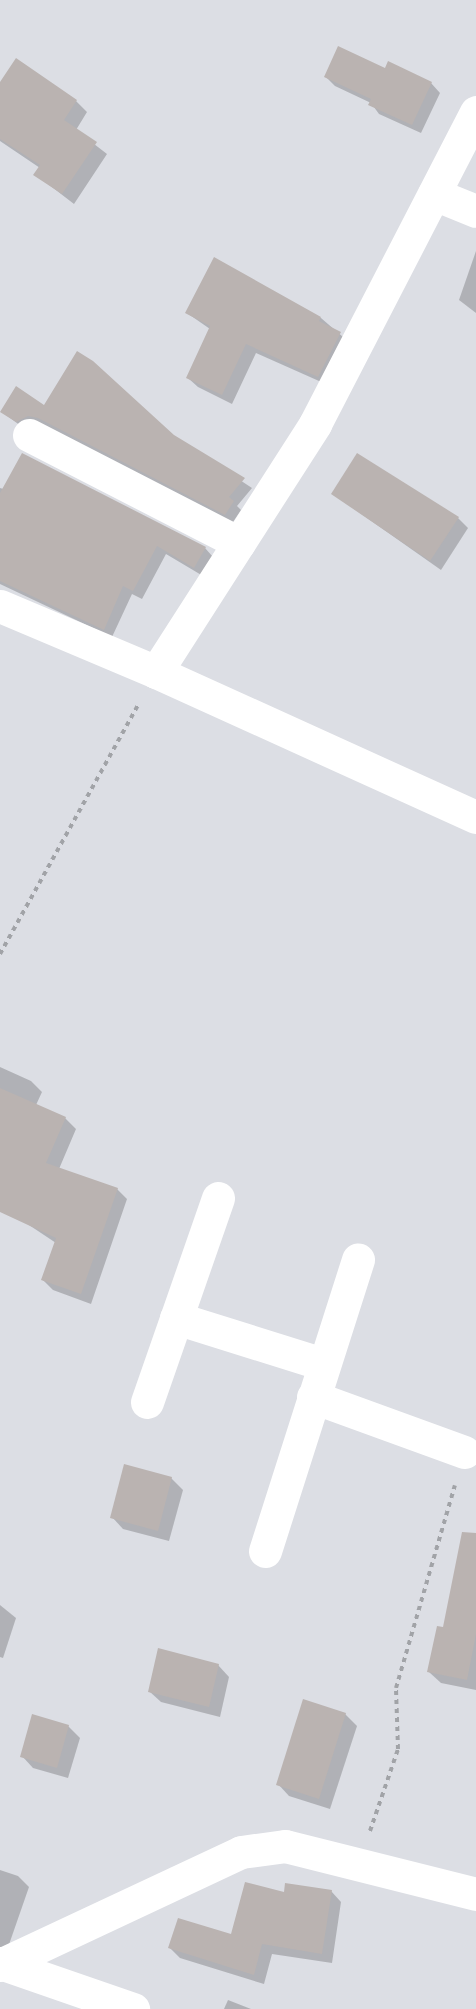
<!DOCTYPE html>
<style>
body{margin:0}
#map{position:relative;width:476px;height:2009px;overflow:hidden;background:#dcdee4;font-family:Mulish,sans-serif}
div>[style]{position:absolute}
.shadow>*{inset:0;background:#0003}
.building>*{inset:0;background:#bab3b1}
.path>*{height:4px;margin-top:-2px;transform-origin:0;background:repeating-linear-gradient(90deg,#a1a3a7 0 4.5px,transparent 0 9px)}
.minor>*{height:33px;margin:-16.5px;padding:0 16.5px;transform-origin:16.5px;border-radius:16.5px;background:#fff}
span{translate:-50% -50%;white-space:nowrap;text-align:center;line-height:1.15;-webkit-text-stroke:6px #eaebf1;paint-order:stroke}
</style>
<div id="map">
<div class="shadow">
<i style="clip-path:polygon(386px 70px,431px 83px,440px 93px,421px 133px,379px 114px,371px 103px,335px 86px,326px 77px)"></i>
<i style="clip-path:polygon(0 89px,76px 101px,87px 112px,76px 130px,107px 154px,74px 204px,35px 174px,40px 168px,0 141px)"></i>
<i style="clip-path:polygon(476px 251px,476px 313px,459px 300px)"></i>
<i style="clip-path:polygon(187px 313px,321px 318px,350px 343px,328px 385px,256px 353px,232px 404px,198px 387px,188px 378px,210px 329px)"></i>
<i style="clip-path:polygon(45px 407px,173px 436px,252px 488px,237px 506px,241px 510px,233px 522px,25px 429px,2px 412px)"></i>
<i style="clip-path:polygon(0 488px,205px 548px,213px 557px,203px 576px,166px 554px,142px 599px,132px 594px,112px 637px,0 584px)"></i>
<i style="clip-path:polygon(333px 494px,458px 518px,468px 528px,441px 570px)"></i>
<i style="clip-path:polygon(0 1067px,31px 1081px,42px 1092px,36px 1105px,65px 1118px,76px 1129px,59px 1169px,117px 1189px,127px 1199px,91px 1304px,53px 1290px,43px 1280px,56px 1243px,26px 1223px,0 1164px)"></i>
<i style="clip-path:polygon(171px 1478px,183px 1490px,169px 1541px,123px 1529px,112px 1517px)"></i>
<i style="clip-path:polygon(476px 1542px,476px 1690px,441px 1683px,429px 1672px)"></i>
<i style="clip-path:polygon(0 1605px,16px 1618px,3px 1658px,0 1657px)"></i>
<i style="clip-path:polygon(218px 1665px,229px 1677px,220px 1717px,161px 1702px,149px 1691px)"></i>
<i style="clip-path:polygon(345px 1714px,357px 1726px,330px 1809px,289px 1796px,278px 1784px)"></i>
<i style="clip-path:polygon(68px 1726px,80px 1738px,68px 1778px,33px 1768px,22px 1756px)"></i>
<i style="clip-path:polygon(0 1870px,18px 1876px,29px 1887px,5px 1956px,0 1955px)"></i>
<i style="clip-path:polygon(331px 1891px,341px 1902px,332px 1963px,272px 1954px,264px 1984px,180px 1958px,170px 1948px,232px 1936px,285px 1894px)"></i>
<i style="clip-path:polygon(228px 2000px,251px 2009px,224px 2009px)"></i>
</div>
<div class="building">
<i style="clip-path:polygon(338px 46px,385px 68px,388px 61px,432px 82px,412px 125px,368px 105px,371px 99px,324px 77px)"></i>
<i style="clip-path:polygon(16px 58px,77px 100px,64px 120px,97px 142px,62px 194px,33px 175px,40px 165px,0 139px,0 82px)"></i>
<i style="clip-path:polygon(214px 257px,321px 317px,319px 321px,341px 332px,318px 377px,246px 344px,222px 395px,186px 378px,210px 326px,185px 313px)"></i>
<i style="clip-path:polygon(77px 351px,93px 361px,174px 435px,245px 478px,229px 497px,234px 501px,225px 515px,38px 418px,28px 416px,16px 422px,0 412px,16px 386px,44px 405px)"></i>
<i style="clip-path:polygon(22px 453px,206px 547px,194px 568px,157px 546px,133px 591px,123px 586px,104px 630px,0 581px,0 493px)"></i>
<i style="clip-path:polygon(357px 453px,459px 517px,430px 561px,331px 494px)"></i>
<i style="clip-path:polygon(0 1088px,66px 1117px,46px 1163px,118px 1188px,81px 1294px,41px 1280px,56px 1238px,0 1212px)"></i>
<i style="clip-path:polygon(124px 1464px,172px 1477px,158px 1531px,110px 1518px)"></i>
<i style="clip-path:polygon(462px 1532px,476px 1533px,476px 1634px,467px 1680px,427px 1672px,437px 1626px,443px 1627px)"></i>
<i style="clip-path:polygon(158px 1648px,219px 1664px,209px 1707px,148px 1692px)"></i>
<i style="clip-path:polygon(303px 1699px,346px 1713px,319px 1799px,276px 1785px)"></i>
<i style="clip-path:polygon(32px 1714px,69px 1725px,57px 1768px,20px 1757px)"></i>
<i style="clip-path:polygon(245px 1882px,284px 1892px,285px 1883px,332px 1890px,322px 1954px,262px 1944px,254px 1975px,168px 1948px,178px 1918px,231px 1934px)"></i>
</div>
<div class="path">
<i style="left:0;top:954px;width:287px;rotate:-61deg"></i>
<i style="left:370px;top:1831px;width:87px;rotate:-71.1deg"></i>
<i style="left:398px;top:1749px;width:61px;rotate:-91.9deg"></i>
<i style="left:396px;top:1688px;width:211px;rotate:-73.8deg"></i>
</div>
<div class="minor">
<i style="left:434px;top:194px;width:45px;rotate:22deg"></i>
<i style="left:29px;top:435px;width:236px;rotate:27.2deg"></i>
<i style="left:0;top:606px;width:169px;rotate:22.9deg"></i>
<i style="left:156px;top:672px;width:351px;rotate:24.4deg"></i>
<i style="left:156px;top:672px;width:295px;rotate:-57.3deg"></i>
<i style="left:315px;top:424px;width:351px;rotate:-62.7deg"></i>
<i style="left:176px;top:1318px;width:154px;rotate:17.4deg"></i>
<i style="left:313px;top:1397px;width:161px;rotate:20deg"></i>
<i style="left:147px;top:1402px;width:216px;rotate:-70.8deg"></i>
<i style="left:265px;top:1551px;width:306px;rotate:-72.3deg"></i>
<i style="left:0;top:1963px;width:141px;rotate:19.1deg"></i>
<i style="left:0;top:1965px;width:266px;rotate:-25.1deg"></i>
<i style="left:241px;top:1852px;width:44px;rotate:-7.8deg"></i>
<i style="left:285px;top:1846px;width:197px;rotate:14.1deg"></i>
</div>
</div>
